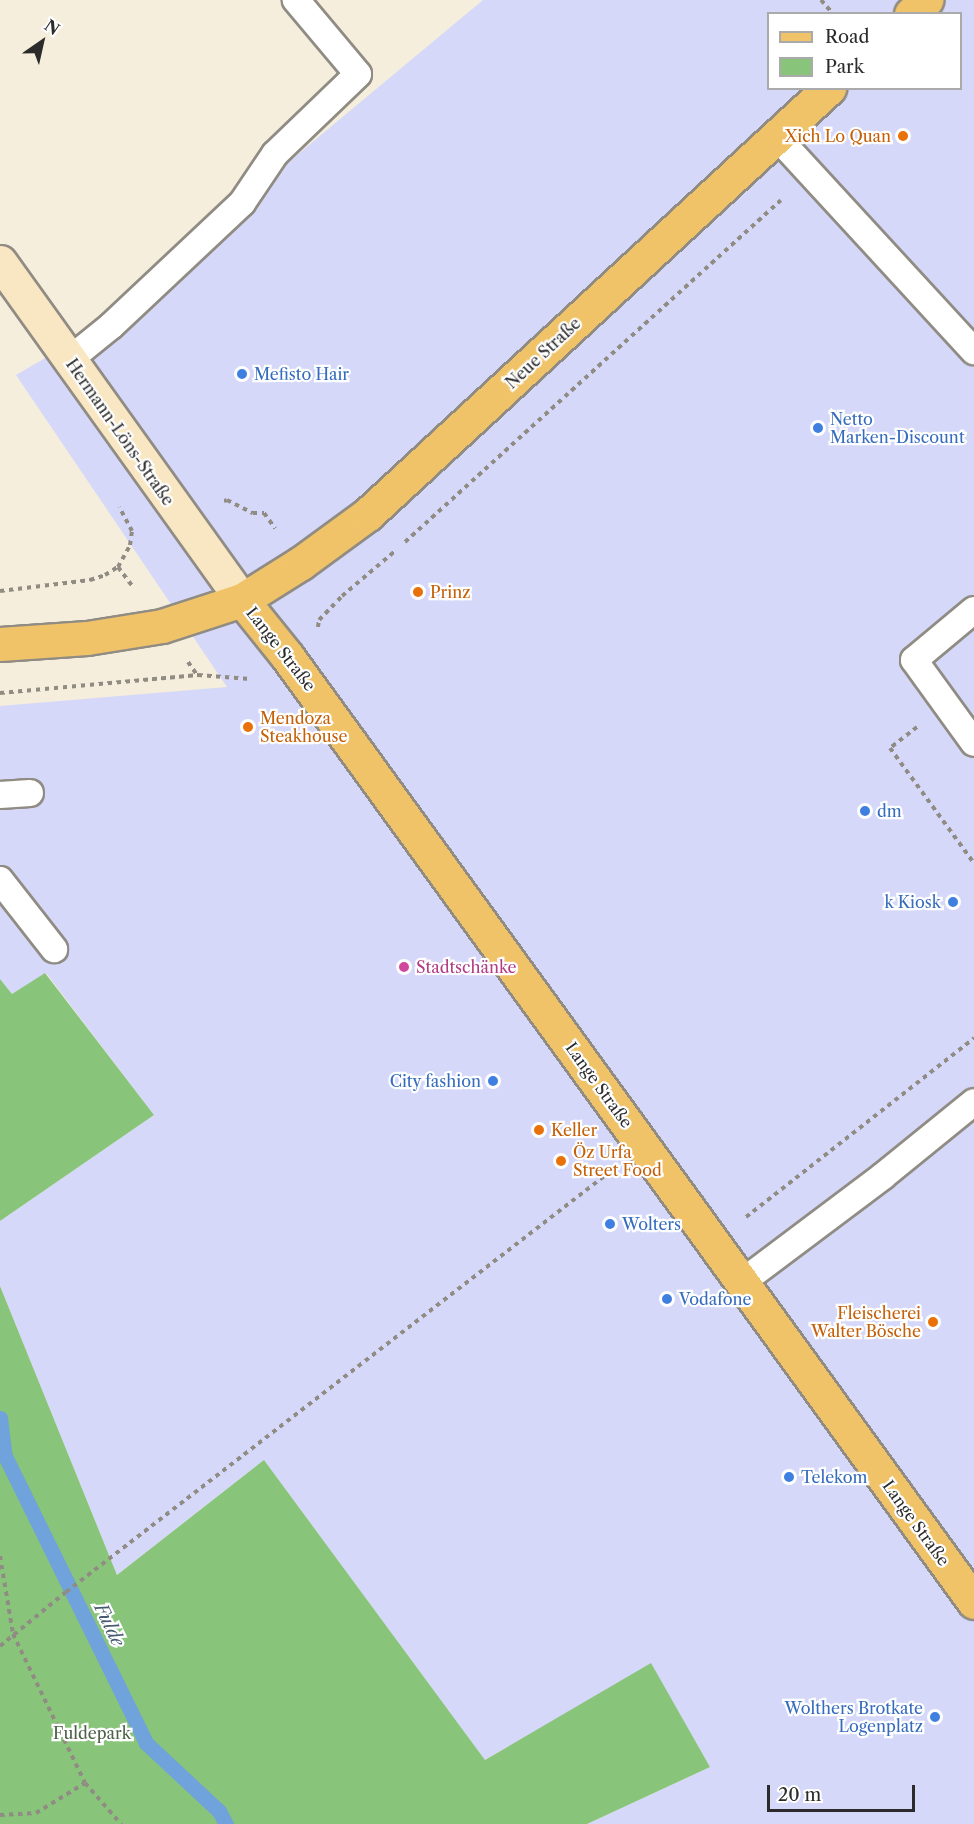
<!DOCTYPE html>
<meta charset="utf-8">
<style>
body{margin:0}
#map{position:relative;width:974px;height:1824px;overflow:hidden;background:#f5eedc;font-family:"Libre Caslon Text",serif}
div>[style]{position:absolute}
.built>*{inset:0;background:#d5d8f9}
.green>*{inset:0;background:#88c47a}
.stream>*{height:15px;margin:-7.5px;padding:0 7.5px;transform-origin:7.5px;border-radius:7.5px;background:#70a2db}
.path>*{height:4px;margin-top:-2px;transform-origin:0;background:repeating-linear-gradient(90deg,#908c84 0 4.5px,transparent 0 9px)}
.roads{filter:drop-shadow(2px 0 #908c84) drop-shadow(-2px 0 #908c84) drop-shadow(0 2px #908c84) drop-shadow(0 -2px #908c84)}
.lane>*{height:26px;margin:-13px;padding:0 13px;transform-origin:13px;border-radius:13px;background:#fff}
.secondary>*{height:33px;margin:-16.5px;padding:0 16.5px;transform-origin:16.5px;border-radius:16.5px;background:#f9e7c3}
.primary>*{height:33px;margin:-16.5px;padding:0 16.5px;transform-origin:16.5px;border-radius:16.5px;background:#f1c369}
.dots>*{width:16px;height:16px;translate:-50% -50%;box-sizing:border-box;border:3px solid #fff;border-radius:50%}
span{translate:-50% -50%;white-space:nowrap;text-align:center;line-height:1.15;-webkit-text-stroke:4.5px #fff;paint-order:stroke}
.food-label{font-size:16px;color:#c56008}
.right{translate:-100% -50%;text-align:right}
.left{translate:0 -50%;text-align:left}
.street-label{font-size:16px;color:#2b2b2b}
.shop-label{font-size:16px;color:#366cbe}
.hotel-label{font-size:16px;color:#b23c85}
.park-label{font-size:16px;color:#4c6147}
.water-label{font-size:18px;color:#475b71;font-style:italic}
.legend{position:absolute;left:767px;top:12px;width:195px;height:78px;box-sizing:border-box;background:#fff;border:2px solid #aaa;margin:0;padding:8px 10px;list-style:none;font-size:18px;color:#2b2b2b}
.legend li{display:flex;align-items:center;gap:12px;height:30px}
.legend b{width:30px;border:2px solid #aaa}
.north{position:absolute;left:12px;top:12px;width:60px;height:60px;-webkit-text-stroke:4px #fff;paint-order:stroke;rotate:34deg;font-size:16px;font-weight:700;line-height:24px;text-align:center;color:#2b2b2b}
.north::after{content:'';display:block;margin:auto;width:21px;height:27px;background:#2b2b2b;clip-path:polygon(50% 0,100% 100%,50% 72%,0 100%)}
.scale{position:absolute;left:767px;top:1785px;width:148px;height:27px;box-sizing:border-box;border:3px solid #2b2b2b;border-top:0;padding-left:8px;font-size:18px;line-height:21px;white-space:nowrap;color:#2b2b2b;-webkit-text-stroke:4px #fff;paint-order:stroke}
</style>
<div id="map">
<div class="built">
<i style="clip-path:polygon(evenodd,483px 0,974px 0,974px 1824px,587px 1824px,710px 1767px,651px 1664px,485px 1760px,264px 1460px,117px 1575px,0 1286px,0 1221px,154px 1115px,46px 973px,12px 994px,0 979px,0 706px,227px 687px,16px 375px,47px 357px,105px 315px,483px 0,768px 14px,960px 14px,960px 88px,768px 88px,768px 14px)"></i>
</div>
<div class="green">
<i style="clip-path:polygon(45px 973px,154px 1115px,0 1221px,0 979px,12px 994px)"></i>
<i style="clip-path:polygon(0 1286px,117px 1575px,264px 1460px,485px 1760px,651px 1663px,710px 1767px,587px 1824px,0 1824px)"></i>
</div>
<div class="stream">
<i style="left:0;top:1418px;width:38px;rotate:83deg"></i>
<i style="left:5px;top:1456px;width:320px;rotate:63.8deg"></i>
<i style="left:146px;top:1743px;width:100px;rotate:43deg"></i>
<i style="left:219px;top:1811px;width:15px;rotate:62deg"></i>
</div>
<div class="path">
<i style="left:821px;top:0;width:18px;rotate:49deg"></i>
<i style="left:224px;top:501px;width:3px;rotate:-18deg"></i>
<i style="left:227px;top:500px;width:29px;rotate:27deg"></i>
<i style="left:253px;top:513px;width:11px"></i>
<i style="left:264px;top:513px;width:19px;rotate:54deg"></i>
<i style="left:405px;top:542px;width:508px;rotate:-42.29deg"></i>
<i style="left:118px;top:567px;width:26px;rotate:53deg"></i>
<i style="left:0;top:591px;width:91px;rotate:-7deg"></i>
<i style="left:90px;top:580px;width:16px;rotate:-18deg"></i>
<i style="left:105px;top:575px;width:15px;rotate:-32deg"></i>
<i style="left:118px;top:567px;width:25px;rotate:-61deg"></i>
<i style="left:130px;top:545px;width:14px;rotate:-82deg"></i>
<i style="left:132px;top:531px;width:27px;rotate:-118deg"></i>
<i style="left:318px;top:627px;width:7px;rotate:-82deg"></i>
<i style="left:319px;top:620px;width:33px;rotate:-46deg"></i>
<i style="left:342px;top:596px;width:70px;rotate:-40.3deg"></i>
<i style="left:188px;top:662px;width:16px;rotate:55deg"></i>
<i style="left:0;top:693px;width:199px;rotate:-5.2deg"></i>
<i style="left:198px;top:675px;width:52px;rotate:4.4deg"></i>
<i style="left:917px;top:727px;width:34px;rotate:142deg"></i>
<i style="left:890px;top:748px;width:142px;rotate:53.9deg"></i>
<i style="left:746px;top:1217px;width:290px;rotate:-38.1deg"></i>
<i style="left:0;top:1556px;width:79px;rotate:80.5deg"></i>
<i style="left:13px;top:1634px;width:165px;rotate:64.2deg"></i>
<i style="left:85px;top:1783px;width:55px;rotate:48.7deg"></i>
<i style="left:0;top:1646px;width:85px;rotate:-39.3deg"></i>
<i style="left:66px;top:1592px;width:689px;rotate:-37.69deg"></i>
<i style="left:0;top:1815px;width:36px;rotate:-3deg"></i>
<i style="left:36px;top:1813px;width:57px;rotate:-31.5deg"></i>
</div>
<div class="roads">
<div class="lane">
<i style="left:777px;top:137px;width:291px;rotate:47.4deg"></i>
<i style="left:69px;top:360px;width:54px;rotate:-39deg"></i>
<i style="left:111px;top:326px;width:180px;rotate:-43.2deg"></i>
<i style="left:242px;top:203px;width:59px;rotate:-56deg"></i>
<i style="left:275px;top:154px;width:115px;rotate:-43.9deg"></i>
<i style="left:358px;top:74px;width:97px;rotate:-130deg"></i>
<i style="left:974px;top:610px;width:78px;rotate:140.2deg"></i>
<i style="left:914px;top:660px;width:102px;rotate:54.1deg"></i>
<i style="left:0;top:795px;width:30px;rotate:-4deg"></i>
<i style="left:0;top:880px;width:88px;rotate:52deg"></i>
<i style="left:742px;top:1282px;width:176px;rotate:-36.9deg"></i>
<i style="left:883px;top:1176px;width:117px;rotate:-39.1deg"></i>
</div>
<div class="secondary">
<i style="left:0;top:262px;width:416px;rotate:54.4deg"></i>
</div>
<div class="primary">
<i style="left:911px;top:14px;width:21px;rotate:-43deg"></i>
<i style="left:242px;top:600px;width:72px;rotate:51.2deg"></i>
<i style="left:287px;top:656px;width:1169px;rotate:54.01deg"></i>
<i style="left:0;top:644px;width:87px;rotate:-3.9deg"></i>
<i style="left:87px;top:638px;width:76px;rotate:-9.1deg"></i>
<i style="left:162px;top:626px;width:84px;rotate:-18deg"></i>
<i style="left:242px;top:600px;width:70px;rotate:-32.1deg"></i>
<i style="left:301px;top:563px;width:83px;rotate:-36.2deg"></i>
<i style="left:368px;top:514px;width:628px;rotate:-42.74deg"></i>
</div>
</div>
<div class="dots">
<i style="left:903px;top:136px;background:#e8710a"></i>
<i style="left:242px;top:374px;background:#3f7fe0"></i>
<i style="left:818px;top:428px;background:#3f7fe0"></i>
<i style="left:418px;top:592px;background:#e8710a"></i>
<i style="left:248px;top:727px;background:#e8710a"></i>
<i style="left:865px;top:811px;background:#3f7fe0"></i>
<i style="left:953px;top:902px;background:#3f7fe0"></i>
<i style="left:404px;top:967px;background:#d1479c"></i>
<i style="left:493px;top:1081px;background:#3f7fe0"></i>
<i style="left:539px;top:1130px;background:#e8710a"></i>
<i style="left:561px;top:1161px;background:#e8710a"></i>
<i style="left:610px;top:1224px;background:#3f7fe0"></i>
<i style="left:667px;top:1299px;background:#3f7fe0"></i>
<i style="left:933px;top:1322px;background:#e8710a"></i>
<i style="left:789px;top:1477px;background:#3f7fe0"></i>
<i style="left:935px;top:1717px;background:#3f7fe0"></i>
</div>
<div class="food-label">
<span class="right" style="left:891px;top:136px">Xich Lo Quan</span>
<span class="left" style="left:430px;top:592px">Prinz</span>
<span class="left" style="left:260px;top:727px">Mendoza<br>Steakhouse</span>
<span class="left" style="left:551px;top:1130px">Keller</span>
<span class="left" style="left:573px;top:1161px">Öz Urfa<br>Street Food</span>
<span class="right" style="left:921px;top:1322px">Fleischerei<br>Walter Bösche</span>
</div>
<div class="street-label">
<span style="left:543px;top:353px;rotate:-43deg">Neue Straße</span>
<span style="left:120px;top:432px;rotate:55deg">Hermann-Löns-Straße</span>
<span style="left:281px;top:649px;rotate:52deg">Lange Straße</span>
<span style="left:599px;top:1085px;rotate:54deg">Lange Straße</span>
<span style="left:916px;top:1523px;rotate:54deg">Lange Straße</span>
</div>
<div class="shop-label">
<span class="left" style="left:254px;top:374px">Mefisto Hair</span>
<span class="left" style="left:830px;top:428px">Netto<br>Marken-Discount</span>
<span class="left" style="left:877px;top:811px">dm</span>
<span class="right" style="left:941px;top:902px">k Kiosk</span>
<span class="right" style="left:481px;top:1081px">City fashion</span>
<span class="left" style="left:622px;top:1224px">Wolters</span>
<span class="left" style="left:679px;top:1299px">Vodafone</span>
<span class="left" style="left:801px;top:1477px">Telekom</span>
<span class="right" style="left:923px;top:1717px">Wolthers Brotkate<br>Logenplatz</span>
</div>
<div class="hotel-label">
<span class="left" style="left:416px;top:967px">Stadtschänke</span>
</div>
<div class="park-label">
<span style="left:92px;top:1733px">Fuldepark</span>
</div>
<div class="water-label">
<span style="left:109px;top:1625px;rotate:64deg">Fulde</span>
</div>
<ul class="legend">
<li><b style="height:8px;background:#f1c369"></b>Road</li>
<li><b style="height:16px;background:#88c47a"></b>Park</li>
</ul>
<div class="north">N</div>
<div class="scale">20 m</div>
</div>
